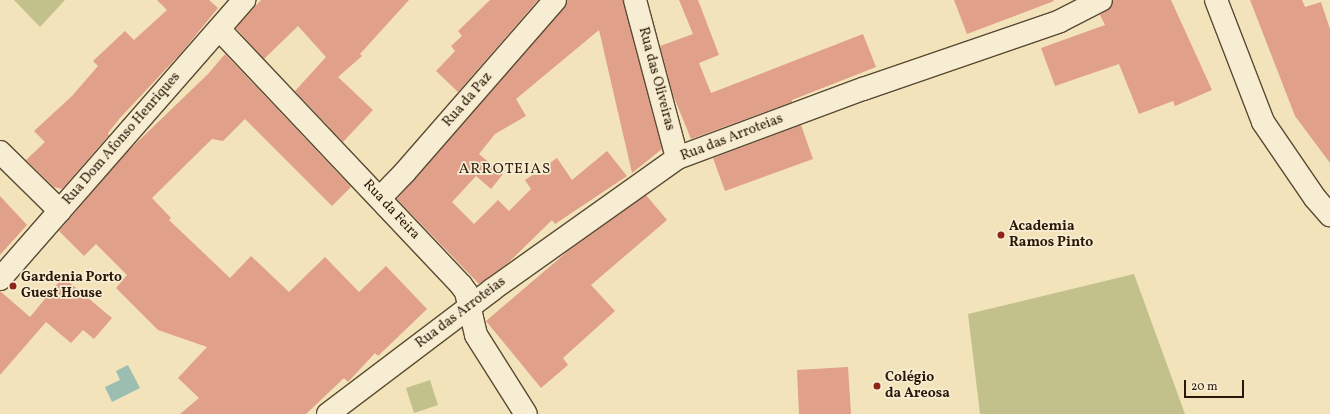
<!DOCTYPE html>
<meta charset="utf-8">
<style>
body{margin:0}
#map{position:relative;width:1330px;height:414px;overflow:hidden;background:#f2e3ba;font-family:Vollkorn,serif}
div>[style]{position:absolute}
.green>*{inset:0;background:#c2c18b}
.water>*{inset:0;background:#9bbeb0}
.building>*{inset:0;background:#e1a089}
.roads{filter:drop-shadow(1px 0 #5b4a34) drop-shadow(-1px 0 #5b4a34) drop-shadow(0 1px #5b4a34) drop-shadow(0 -1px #5b4a34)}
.minor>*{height:22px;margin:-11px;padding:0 11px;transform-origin:11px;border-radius:11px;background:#f7edd2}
.tertiary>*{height:22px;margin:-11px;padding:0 11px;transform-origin:11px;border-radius:11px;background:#f7edd2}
.secondary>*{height:22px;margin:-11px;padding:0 11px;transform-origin:11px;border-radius:11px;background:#f7edd2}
.dots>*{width:11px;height:11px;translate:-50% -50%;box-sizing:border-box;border:2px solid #f7edd2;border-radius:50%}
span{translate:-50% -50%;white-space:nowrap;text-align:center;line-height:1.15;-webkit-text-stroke:3.5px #f7edd2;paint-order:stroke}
.street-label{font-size:14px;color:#291707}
.poi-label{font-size:14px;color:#291707;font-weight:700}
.left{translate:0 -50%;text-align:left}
.neighbourhood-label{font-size:15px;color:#291707;letter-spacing:1px}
.scale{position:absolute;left:1184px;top:380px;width:60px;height:18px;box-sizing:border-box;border:2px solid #291707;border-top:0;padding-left:5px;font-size:12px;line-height:14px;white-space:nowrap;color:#291707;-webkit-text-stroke:3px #f7edd2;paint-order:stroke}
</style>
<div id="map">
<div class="green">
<i style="clip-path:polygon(14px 0,65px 0,40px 27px)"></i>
<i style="clip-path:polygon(1134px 274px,1185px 414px,980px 414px,968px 314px)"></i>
<i style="clip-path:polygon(430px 380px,438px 405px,414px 413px,406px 388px)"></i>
</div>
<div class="water">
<i style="clip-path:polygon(128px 365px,140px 388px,112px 402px,105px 387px,120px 380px,116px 371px)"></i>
</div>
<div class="building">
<i style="clip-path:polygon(157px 0,209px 0,218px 8px,181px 53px,120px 118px,108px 133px,109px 135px,62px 189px,54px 187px,26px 160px,45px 142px,34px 131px,72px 96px,98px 66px,93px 61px,125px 31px,134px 40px,167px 10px)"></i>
<i style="clip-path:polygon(261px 0,409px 0,360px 54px,362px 56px,338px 77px,373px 110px,343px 142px,295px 91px,326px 57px,298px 26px,264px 59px,236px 28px)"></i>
<i style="clip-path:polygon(490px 0,538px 0,458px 92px,436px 71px,455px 51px,451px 46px,462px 36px,458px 31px)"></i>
<i style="clip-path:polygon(567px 0,623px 0,662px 149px,632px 173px,599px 30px,516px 99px,526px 116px,495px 134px,479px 154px,503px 174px,491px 189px,476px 176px,452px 202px,474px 224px,498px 200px,509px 211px,531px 189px,525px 180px,557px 158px,572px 180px,607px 151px,627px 176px,555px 224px,552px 220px,508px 263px,479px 284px,397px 199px,564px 8px)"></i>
<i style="clip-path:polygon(679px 0,698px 0,719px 55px,699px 63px,711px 93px,863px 34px,876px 67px,792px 100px,792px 102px,691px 139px,673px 95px,660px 46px,693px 34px)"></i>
<i style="clip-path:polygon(954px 0,1053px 0,1054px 1px,967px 34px)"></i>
<i style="clip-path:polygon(1113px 0,1171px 0,1212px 90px,1175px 106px,1173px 101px,1139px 114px,1119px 64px,1055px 86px,1041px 48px,1105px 25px,1100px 15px,1111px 7px)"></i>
<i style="clip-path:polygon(1250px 0,1302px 0,1305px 7px,1321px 2px,1330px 29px,1330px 163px,1295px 116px)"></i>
<i style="clip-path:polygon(225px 54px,351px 187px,332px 206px,245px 119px,223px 141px,212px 139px,152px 198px,171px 218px,169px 220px,230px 278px,251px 256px,289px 292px,325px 257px,359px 292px,386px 266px,427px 309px,378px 356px,375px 353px,348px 382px,344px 378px,306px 414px,180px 414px,199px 398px,178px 378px,207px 347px,158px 330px,116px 288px,127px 275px,96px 244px,84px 256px,59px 231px,126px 153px,208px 74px)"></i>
<i style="clip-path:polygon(801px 125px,813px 159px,725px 191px,713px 158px)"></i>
<i style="clip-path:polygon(646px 195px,667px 220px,591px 285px,615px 311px,563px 358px,568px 365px,541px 388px,486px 321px,568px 251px)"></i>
<i style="clip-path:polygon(0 196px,27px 225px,0 255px)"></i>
<i style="clip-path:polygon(63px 277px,112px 318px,94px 339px,83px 330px,71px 343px,46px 322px,0 375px,0 291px,30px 317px)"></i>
<i style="clip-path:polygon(848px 367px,851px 414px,799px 414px,797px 370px)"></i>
</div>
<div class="roads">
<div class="minor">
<i style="left:635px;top:0;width:163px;rotate:75.1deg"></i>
<i style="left:219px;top:29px;width:352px;rotate:46.6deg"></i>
<i style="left:461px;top:285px;width:9px;rotate:54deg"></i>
<i style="left:466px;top:292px;width:44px;rotate:76.9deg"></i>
<i style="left:476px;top:335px;width:93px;rotate:57.7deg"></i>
<i style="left:0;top:152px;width:84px;rotate:44.5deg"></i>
<i style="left:380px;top:198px;width:36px;rotate:-46deg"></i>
<i style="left:405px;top:172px;width:228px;rotate:-48.9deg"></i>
<i style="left:328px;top:414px;width:207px;rotate:-37.1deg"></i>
<i style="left:493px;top:289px;width:226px;rotate:-35.4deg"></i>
<i style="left:677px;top:158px;width:198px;rotate:-20.4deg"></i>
<i style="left:863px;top:89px;width:208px;rotate:-19deg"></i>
<i style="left:1060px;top:21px;width:46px;rotate:-27.1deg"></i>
</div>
<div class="tertiary">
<i style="left:1216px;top:0;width:131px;rotate:68.9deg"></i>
<i style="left:1263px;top:122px;width:92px;rotate:55.6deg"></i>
<i style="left:1315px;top:198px;width:23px;rotate:49deg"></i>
</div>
<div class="secondary">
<i style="left:0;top:279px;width:371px;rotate:-48.8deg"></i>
</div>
</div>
<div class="dots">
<i style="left:1001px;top:235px;background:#8f2418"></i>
<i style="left:13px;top:286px;background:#8f2418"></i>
<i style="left:877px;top:386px;background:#8f2418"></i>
</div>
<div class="street-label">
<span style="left:656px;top:79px;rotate:75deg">Rua das Oliveiras</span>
<span style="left:468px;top:100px;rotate:-49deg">Rua da Paz</span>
<span style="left:732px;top:138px;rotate:-21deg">Rua das Arroteias</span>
<span style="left:122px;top:139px;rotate:-49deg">Rua Dom Afonso Henriques</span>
<span style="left:391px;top:210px;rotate:47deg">Rua da Feira</span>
<span style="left:461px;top:313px;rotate:-37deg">Rua das Arroteias</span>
</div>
<div class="poi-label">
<span class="left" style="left:1009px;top:235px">Academia<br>Ramos Pinto</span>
<span class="left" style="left:21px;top:286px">Gardenia Porto<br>Guest House</span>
<span class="left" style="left:885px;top:386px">Colégio<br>da Areosa</span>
</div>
<div class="neighbourhood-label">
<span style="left:505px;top:170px">ARROTEIAS</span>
</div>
<div class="scale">20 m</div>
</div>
